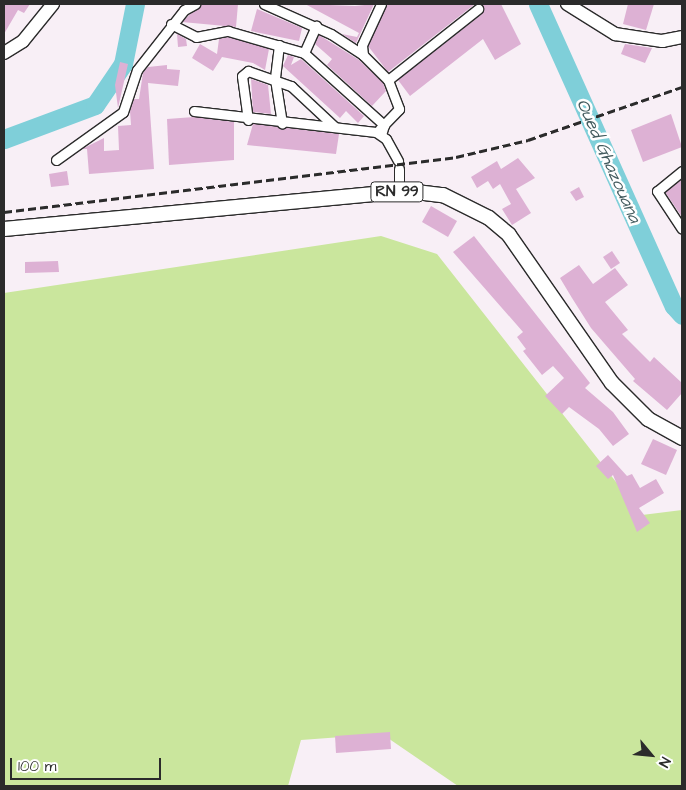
<!DOCTYPE html>
<style>
body{margin:0}
#map{position:relative;width:686px;height:790px;overflow:hidden;background:#f8eff6;font-family:"Architects Daughter",sans-serif}
div>[style]{position:absolute}
.green>*{inset:0;background:#cae69d}
.river>*{height:19px;margin:-9.5px;padding:0 9.5px;transform-origin:9.5px;border-radius:9.5px;background:#7fcfd9}
.building>*{inset:0;background:#ddb1d4}
.roads{filter:drop-shadow(1px 0 #2b2b2b) drop-shadow(-1px 0 #2b2b2b) drop-shadow(0 1px #2b2b2b) drop-shadow(0 -1px #2b2b2b)}
.street>*{height:9px;margin:-4.5px;padding:0 4.5px;transform-origin:4.5px;border-radius:4.5px;background:#fff}
.secondary>*{height:12px;margin:-6px;padding:0 6px;transform-origin:6px;border-radius:6px;background:#fff}
.primary>*{height:14px;margin:-7px;padding:0 7px;transform-origin:7px;border-radius:7px;background:#fff}
.rail>*{height:3px;margin-top:-1.5px;transform-origin:0;background:repeating-linear-gradient(90deg,#2b2b2b 0 8px,transparent 0 12px)}
span{translate:-50% -50%;white-space:nowrap;text-align:center;line-height:1.15;-webkit-text-stroke:5px #fff;paint-order:stroke}
.shield-label span{padding:1px 4px;background:#fff;border:1px solid;border-radius:4px;-webkit-text-stroke-width:0}
.shield-label{font-size:15px;color:#2b2b2b;font-weight:700}
.water-label{font-size:18px;color:#445c5f;font-style:italic}
.frame{position:absolute;inset:0;border:5px solid #2b2b2b;pointer-events:none}
.north{position:absolute;left:626px;top:730px;width:50px;height:50px;-webkit-text-stroke:4px #fff;paint-order:stroke;rotate:118deg;font-size:14px;font-weight:700;line-height:20px;text-align:center;color:#2b2b2b}
.north::after{content:'';display:block;margin:auto;width:18px;height:22px;background:#2b2b2b;clip-path:polygon(50% 0,100% 100%,50% 72%,0 100%)}
.scale{position:absolute;left:10px;top:758px;width:151px;height:22px;box-sizing:border-box;border:2px solid #2b2b2b;border-top:0;padding-left:6px;font-size:15px;line-height:18px;white-space:nowrap;color:#2b2b2b;-webkit-text-stroke:4px #fff;paint-order:stroke}
</style>
<div id="map">
<div class="green">
<i style="clip-path:polygon(381px 236px,437px 254px,642px 515px,682px 510px,682px 786px,458px 786px,382px 734px,301px 740px,288px 786px,4px 786px,4px 293px)"></i>
</div>
<div class="river">
<i style="left:538px;top:4px;width:331px;rotate:65.8deg"></i>
<i style="left:674px;top:306px;width:12px;rotate:48deg"></i>
<i style="left:4px;top:139px;width:97px;rotate:-20.5deg"></i>
<i style="left:95px;top:105px;width:50px;rotate:-55.7deg"></i>
<i style="left:123px;top:64px;width:61px;rotate:-78.7deg"></i>
</div>
<div class="building">
<i style="clip-path:polygon(4px 4px,30px 4px,24px 13px,18px 10px,4px 34px)"></i>
<i style="clip-path:polygon(201px 4px,238px 4px,236px 27px,182px 22px)"></i>
<i style="clip-path:polygon(305px 4px,355px 6px,374px 4px,356px 43px,342px 34px,357px 37px,359px 33px)"></i>
<i style="clip-path:polygon(387px 4px,475px 4px,388px 72px,368px 46px)"></i>
<i style="clip-path:polygon(481px 4px,501px 4px,521px 44px,495px 60px,483px 39px,410px 96px,398px 80px,482px 14px)"></i>
<i style="clip-path:polygon(628px 4px,654px 4px,646px 30px,623px 24px)"></i>
<i style="clip-path:polygon(257px 9px,302px 28px,299px 41px,251px 31px)"></i>
<i style="clip-path:polygon(177px 34px,186px 39px,187px 46px,178px 47px)"></i>
<i style="clip-path:polygon(319px 35px,359px 60px,383px 83px,386px 91px,372px 106px,327px 65px,332px 59px,315px 44px)"></i>
<i style="clip-path:polygon(228px 37px,269px 49px,265px 70px,253px 63px,222px 57px,213px 71px,192px 58px,200px 44px,217px 54px,219px 39px)"></i>
<i style="clip-path:polygon(625px 44px,652px 48px,645px 63px,621px 54px)"></i>
<i style="clip-path:polygon(288px 55px,294px 57px,291px 65px,301px 59px,364px 116px,358px 123px,346px 111px,340px 118px,283px 66px)"></i>
<i style="clip-path:polygon(120px 62px,128px 64px,118px 108px,115px 85px)"></i>
<i style="clip-path:polygon(167px 65px,167px 69px,180px 70px,178px 86px,148px 83px,154px 169px,89px 174px,87px 149px,82px 149px,104px 138px,104px 151px,119px 150px,118px 126px,131px 125px,130px 111px,134px 99px,139px 99px,143px 73px,148px 67px)"></i>
<i style="clip-path:polygon(251px 79px,268px 85px,271px 114px,253px 112px)"></i>
<i style="clip-path:polygon(671px 114px,682px 147px,643px 162px,631px 130px)"></i>
<i style="clip-path:polygon(194px 117px,234px 122px,234px 160px,169px 165px,167px 119px)"></i>
<i style="clip-path:polygon(253px 124px,339px 134px,336px 154px,247px 145px)"></i>
<i style="clip-path:polygon(518px 158px,535px 178px,516px 189px,531px 213px,512px 225px,502px 209px,511px 204px,500px 184px,493px 189px,488px 181px,477px 188px,471px 177px,497px 161px,501px 169px)"></i>
<i style="clip-path:polygon(67px 171px,69px 185px,51px 187px,49px 174px)"></i>
<i style="clip-path:polygon(682px 179px,682px 217px,665px 192px)"></i>
<i style="clip-path:polygon(579px 187px,584px 197px,576px 201px,570px 192px)"></i>
<i style="clip-path:polygon(431px 206px,457px 221px,448px 237px,422px 222px)"></i>
<i style="clip-path:polygon(474px 236px,590px 383px,585px 388px,613px 412px,629px 434px,613px 446px,599px 429px,569px 407px,562px 414px,545px 396px,564px 378px,553px 366px,542px 375px,523px 351px,526px 349px,517px 337px,523px 332px,453px 252px)"></i>
<i style="clip-path:polygon(612px 251px,620px 263px,611px 269px,603px 257px)"></i>
<i style="clip-path:polygon(58px 261px,59px 272px,25px 273px,25px 262px)"></i>
<i style="clip-path:polygon(579px 265px,593px 284px,615px 268px,628px 285px,605px 302px,628px 330px,622px 334px,650px 362px,654px 357px,682px 383px,682px 393px,667px 410px,633px 381px,635px 379px,591px 328px,572px 298px,560px 278px)"></i>
<i style="clip-path:polygon(653px 439px,677px 450px,666px 475px,641px 464px)"></i>
<i style="clip-path:polygon(608px 455px,627px 476px,632px 474px,640px 488px,656px 479px,664px 493px,639px 508px,650px 523px,637px 532px,613px 475px,608px 479px,596px 466px)"></i>
<i style="clip-path:polygon(390px 732px,391px 749px,336px 753px,335px 736px)"></i>
</div>
<div class="roads">
<div class="street">
<i style="left:264px;top:4px;width:73px;rotate:24.1deg"></i>
<i style="left:331px;top:34px;width:38px;rotate:33deg"></i>
<i style="left:363px;top:55px;width:35px;rotate:45deg"></i>
<i style="left:388px;top:80px;width:31px;rotate:69deg"></i>
<i style="left:399px;top:109px;width:28px;rotate:134deg"></i>
<i style="left:171px;top:24px;width:28px;rotate:27deg"></i>
<i style="left:196px;top:37px;width:33px;rotate:-11deg"></i>
<i style="left:228px;top:31px;width:79px;rotate:16.1deg"></i>
<i style="left:304px;top:53px;width:108px;rotate:42deg"></i>
<i style="left:384px;top:125px;width:10px;rotate:107deg"></i>
<i style="left:279px;top:45px;width:34px;rotate:97deg"></i>
<i style="left:275px;top:79px;width:45px;rotate:81deg"></i>
<i style="left:304px;top:53px;width:30px;rotate:-66deg"></i>
<i style="left:363px;top:55px;width:10px;rotate:-96deg"></i>
<i style="left:362px;top:45px;width:45px;rotate:-65.1deg"></i>
<i style="left:388px;top:80px;width:115px;rotate:-38.3deg"></i>
<i style="left:194px;top:111px;width:183px;rotate:6.6deg"></i>
<i style="left:376px;top:132px;width:12px;rotate:35deg"></i>
<i style="left:386px;top:139px;width:25px;rotate:61deg"></i>
<i style="left:248px;top:120px;width:44px;rotate:-97.8deg"></i>
<i style="left:242px;top:76px;width:8px;rotate:-40deg"></i>
<i style="left:248px;top:71px;width:46px;rotate:19.2deg"></i>
<i style="left:291px;top:86px;width:60px;rotate:43deg"></i>
<i style="left:56px;top:160px;width:82px;rotate:-35.6deg"></i>
<i style="left:123px;top:112px;width:44px;rotate:-71.6deg"></i>
<i style="left:137px;top:70px;width:76px;rotate:-51.9deg"></i>
<i style="left:184px;top:10px;width:13px;rotate:-29deg"></i>
<i style="left:682px;top:171px;width:32px;rotate:141deg"></i>
<i style="left:657px;top:191px;width:45px;rotate:56.7deg"></i>
<i style="left:399px;top:191px;width:22px;rotate:-90deg"></i>
</div>
<div class="secondary">
<i style="left:567px;top:4px;width:57px;rotate:32deg"></i>
<i style="left:615px;top:34px;width:48px;rotate:8.5deg"></i>
<i style="left:662px;top:41px;width:20px;rotate:-11deg"></i>
<i style="left:4px;top:53px;width:22px;rotate:-32deg"></i>
<i style="left:23px;top:41px;width:48px;rotate:-51deg"></i>
</div>
<div class="primary">
<i style="left:4px;top:229px;width:406px;rotate:-5.4deg"></i>
<i style="left:408px;top:191px;width:35px;rotate:7deg"></i>
<i style="left:443px;top:195px;width:51px;rotate:26.6deg"></i>
<i style="left:489px;top:218px;width:26px;rotate:40deg"></i>
<i style="left:509px;top:235px;width:180px;rotate:55.2deg"></i>
<i style="left:612px;top:383px;width:51px;rotate:45deg"></i>
<i style="left:648px;top:419px;width:39px;rotate:29deg"></i>
</div>
</div>
<div class="rail">
<i style="left:4px;top:212px;width:455px;rotate:-6.9deg"></i>
<i style="left:456px;top:157px;width:74px;rotate:-13.3deg"></i>
<i style="left:528px;top:140px;width:163px;rotate:-19deg"></i>
</div>
<div class="shield-label">
<span style="left:397px;top:192px">RN 99</span>
</div>
<div class="water-label">
<span style="left:608px;top:161px;rotate:66deg">Oued Ghazouana</span>
</div>
<div class="frame"></div>
<div class="north">N</div>
<div class="scale">100 m</div>
</div>
